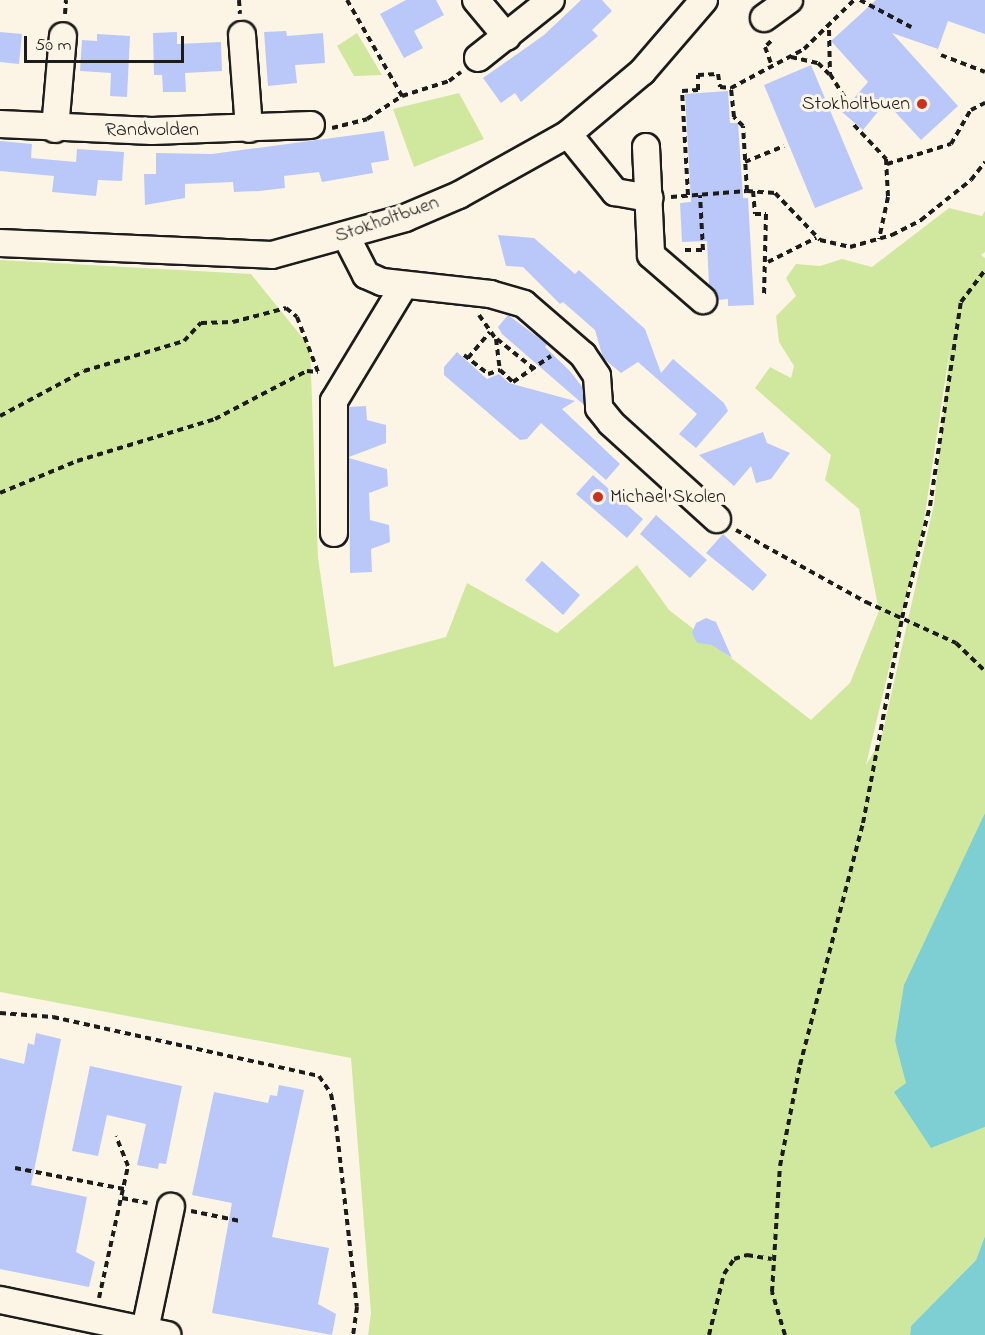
<!DOCTYPE html>
<style>
body{margin:0}
#map{position:relative;width:985px;height:1335px;overflow:hidden;background:#fcf5e5;font-family:"Indie Flower",sans-serif}
div>[style]{position:absolute}
.green>*{inset:0;background:#d0e89e}
.water>*{inset:0;background:#7dcfd3}
.building>*{inset:0;background:#b9c8f8}
.path>*{height:4px;margin-top:-2px;transform-origin:0;background:repeating-linear-gradient(90deg,#1c1c1c 0 6px,transparent 0 10.5px)}
.roads{filter:drop-shadow(2px 0 #1c1c1c) drop-shadow(-2px 0 #1c1c1c) drop-shadow(0 2px #1c1c1c) drop-shadow(0 -2px #1c1c1c)}
.minor>*{height:26px;margin:-13px;padding:0 13px;transform-origin:13px;border-radius:13px;background:#fcf5e5}
.dots>*{width:16px;height:16px;translate:-50% -50%;box-sizing:border-box;border:3px solid #fcf5e5;border-radius:50%}
span{translate:-50% -50%;white-space:nowrap;text-align:center;line-height:1.15;-webkit-text-stroke:6px #fcf5e5;paint-order:stroke}
.poi-label{font-size:20px;color:#1c1c1c}
.right{translate:-100% -50%;text-align:right}
.left{translate:0 -50%;text-align:left}
.street-label{font-size:20px;color:#1c1c1c}
.scale{position:absolute;left:24px;top:36px;width:160px;height:27px;box-sizing:border-box;border:3px solid #1c1c1c;border-top:0;padding-left:8px;font-size:18px;line-height:21px;white-space:nowrap;color:#1c1c1c;-webkit-text-stroke:4px #fcf5e5;paint-order:stroke}
</style>
<div id="map">
<div class="green">
<i style="clip-path:polygon(357px 33px,382px 75px,354px 76px,337px 46px)"></i>
<i style="clip-path:polygon(459px 93px,484px 139px,414px 167px,393px 109px)"></i>
<i style="clip-path:polygon(evenodd,949px 208px,982px 216px,985px 211px,985px 252px,981px 255px,985px 258px,985px 813px,895px 1041px,931px 1147px,985px 1127px,985px 1236px,976px 1260px,911px 1326px,910px 1335px,368px 1335px,371px 1313px,351px 1058px,0 992px,0 260px,251px 274px,310px 347px,318px 558px,334px 667px,446px 637px,467px 583px,557px 633px,637px 565px,669px 610px,811px 720px,850px 683px,879px 611px,859px 509px,825px 480px,831px 455px,755px 388px,770px 367px,791px 378px,794px 366px,779px 342px,776px 316px,796px 296px,786px 278px,796px 264px,820px 266px,842px 259px,872px 267px,949px 208px,950px 348px,934px 504px,881px 740px,866px 765px,923px 527px,950px 348px)"></i>
</div>
<div class="water">
<i style="clip-path:polygon(985px 813px,985px 1127px,931px 1148px,894px 1092px,906px 1083px,895px 1041px,904px 985px)"></i>
<i style="clip-path:polygon(985px 1236px,985px 1335px,910px 1335px,911px 1326px,976px 1260px)"></i>
</div>
<div class="building">
<i style="clip-path:polygon(406px 0,436px 0,444px 15px,414px 31px,423px 48px,404px 58px,380px 14px)"></i>
<i style="clip-path:polygon(581px 0,602px 0,612px 11px,592px 30px,598px 36px,521px 102px,515px 93px,501px 103px,483px 78px,544px 35px)"></i>
<i style="clip-path:polygon(876px 0,985px 0,985px 34px,948px 21px,938px 49px,892px 33px,958px 106px,921px 140px,886px 102px,863px 130px,842px 112px,868px 82px,831px 41px)"></i>
<i style="clip-path:polygon(286px 31px,287px 36px,323px 33px,325px 63px,295px 65px,297px 83px,268px 86px,264px 32px)"></i>
<i style="clip-path:polygon(0 32px,22px 34px,19px 64px,0 62px)"></i>
<i style="clip-path:polygon(177px 32px,177px 44px,221px 42px,222px 71px,185px 73px,186px 92px,163px 92px,162px 75px,154px 75px,153px 33px)"></i>
<i style="clip-path:polygon(97px 34px,130px 36px,127px 97px,110px 96px,111px 73px,80px 71px,82px 40px,97px 41px)"></i>
<i style="clip-path:polygon(811px 65px,863px 189px,815px 208px,764px 85px)"></i>
<i style="clip-path:polygon(728px 91px,730px 123px,738px 123px,743px 198px,748px 198px,754px 305px,728px 306px,728px 299px,718px 300px,709px 286px,707px 241px,682px 242px,680px 203px,691px 202px,685px 94px)"></i>
<i style="clip-path:polygon(384px 131px,389px 160px,371px 163px,373px 173px,322px 182px,319px 172px,284px 176px,285px 188px,259px 191px,234px 192px,233px 182px,185px 184px,185px 198px,145px 205px,144px 174px,156px 174px,156px 153px,212px 154px)"></i>
<i style="clip-path:polygon(0 141px,32px 144px,31px 158px,76px 162px,77px 149px,124px 152px,122px 181px,98px 180px,96px 196px,52px 192px,54px 176px,0 171px)"></i>
<i style="clip-path:polygon(498px 235px,534px 238px,575px 274px,579px 270px,645px 329px,661px 373px,673px 359px,724px 403px,728px 411px,696px 448px,679px 434px,697px 414px,638px 362px,621px 373px,603px 358px,595px 330px,563px 302px,560px 304px,523px 267px,506px 266px)"></i>
<i style="clip-path:polygon(508px 315px,547px 344px,545px 347px,570px 371px,583px 388px,584px 405px,502px 334px,498px 327px)"></i>
<i style="clip-path:polygon(457px 352px,487px 379px,499px 374px,509px 383px,575px 401px,562px 409px,620px 464px,606px 480px,541px 423px,527px 439px,520px 440px,444px 375px,444px 367px)"></i>
<i style="clip-path:polygon(366px 406px,367px 420px,386px 425px,386px 443px,349px 457px,349px 407px)"></i>
<i style="clip-path:polygon(763px 432px,767px 443px,790px 453px,771px 479px,756px 483px,751px 466px,734px 486px,699px 455px)"></i>
<i style="clip-path:polygon(349px 458px,387px 469px,388px 486px,369px 493px,370px 520px,389px 525px,390px 542px,371px 549px,372px 572px,350px 573px)"></i>
<i style="clip-path:polygon(593px 475px,643px 519px,627px 538px,576px 494px)"></i>
<i style="clip-path:polygon(656px 515px,707px 560px,690px 578px,640px 534px)"></i>
<i style="clip-path:polygon(723px 534px,767px 575px,753px 591px,706px 553px)"></i>
<i style="clip-path:polygon(542px 561px,580px 595px,563px 615px,525px 580px)"></i>
<i style="clip-path:polygon(706px 618px,716px 622px,732px 658px,712px 645px,697px 643px,692px 633px,696px 623px)"></i>
<i style="clip-path:polygon(36px 1033px,61px 1039px,31px 1185px,87px 1197px,76px 1252px,95px 1262px,89px 1287px,0 1269px,0 1058px,24px 1064px,28px 1043px,34px 1045px)"></i>
<i style="clip-path:polygon(90px 1066px,182px 1086px,166px 1164px,159px 1163px,158px 1169px,137px 1165px,146px 1124px,107px 1115px,98px 1156px,72px 1151px)"></i>
<i style="clip-path:polygon(279px 1085px,304px 1090px,272px 1237px,329px 1248px,318px 1304px,336px 1314px,332px 1335px,212px 1313px,232px 1203px,192px 1195px,214px 1092px,268px 1103px,270px 1095px,277px 1096px)"></i>
</div>
<div class="path">
<i style="left:239px;top:0;width:14px;rotate:86deg"></i>
<i style="left:347px;top:0;width:111px;rotate:60.2deg"></i>
<i style="left:860px;top:0;width:58px;rotate:27.9deg"></i>
<i style="left:65px;top:14px;width:14px;rotate:-86deg"></i>
<i style="left:829px;top:30px;width:44px;rotate:88.7deg"></i>
<i style="left:830px;top:74px;width:32px;rotate:58deg"></i>
<i style="left:771px;top:41px;width:8px;rotate:135deg"></i>
<i style="left:765px;top:47px;width:20px;rotate:70deg"></i>
<i style="left:941px;top:55px;width:47px;rotate:21.1deg"></i>
<i style="left:791px;top:57px;width:28px;rotate:13deg"></i>
<i style="left:818px;top:63px;width:16px;rotate:45deg"></i>
<i style="left:854px;top:125px;width:47px;rotate:46.7deg"></i>
<i style="left:886px;top:159px;width:38px;rotate:87deg"></i>
<i style="left:888px;top:197px;width:43px;rotate:102.1deg"></i>
<i style="left:332px;top:128px;width:36px;rotate:-14deg"></i>
<i style="left:367px;top:119px;width:42px;rotate:-33.3deg"></i>
<i style="left:402px;top:96px;width:49px;rotate:-17.7deg"></i>
<i style="left:449px;top:81px;width:15px;rotate:-37deg"></i>
<i style="left:745px;top:162px;width:42px;rotate:-22.3deg"></i>
<i style="left:887px;top:164px;width:67px;rotate:-17.4deg"></i>
<i style="left:951px;top:144px;width:39px;rotate:-60deg"></i>
<i style="left:971px;top:110px;width:16px;rotate:-27deg"></i>
<i style="left:747px;top:191px;width:28px;rotate:4deg"></i>
<i style="left:775px;top:193px;width:65px;rotate:46.2deg"></i>
<i style="left:820px;top:240px;width:31px;rotate:13deg"></i>
<i style="left:850px;top:247px;width:44px;rotate:-15.9deg"></i>
<i style="left:892px;top:235px;width:33px;rotate:-27deg"></i>
<i style="left:921px;top:220px;width:64px;rotate:-38.7deg"></i>
<i style="left:971px;top:180px;width:23px;rotate:-52deg"></i>
<i style="left:753px;top:191px;width:23px;rotate:85deg"></i>
<i style="left:755px;top:214px;width:11px"></i>
<i style="left:766px;top:214px;width:82px;rotate:91.4deg"></i>
<i style="left:688px;top:195px;width:104px;rotate:-93.3deg"></i>
<i style="left:682px;top:91px;width:16px;rotate:-4deg"></i>
<i style="left:698px;top:90px;width:15px;rotate:-90deg"></i>
<i style="left:698px;top:75px;width:20px;rotate:-3deg"></i>
<i style="left:718px;top:74px;width:13px;rotate:81deg"></i>
<i style="left:720px;top:87px;width:11px;rotate:5deg"></i>
<i style="left:671px;top:197px;width:76px;rotate:-4.5deg"></i>
<i style="left:747px;top:191px;width:65px;rotate:-93.5deg"></i>
<i style="left:743px;top:126px;width:13px;rotate:-135deg"></i>
<i style="left:734px;top:117px;width:29px;rotate:-96deg"></i>
<i style="left:731px;top:88px;width:83px;rotate:-28.1deg"></i>
<i style="left:804px;top:49px;width:70px;rotate:-44.4deg"></i>
<i style="left:685px;top:250px;width:18px"></i>
<i style="left:703px;top:250px;width:55px;rotate:-93.1deg"></i>
<i style="left:768px;top:262px;width:54px;rotate:-26.6deg"></i>
<i style="left:479px;top:315px;width:29px;rotate:55deg"></i>
<i style="left:496px;top:339px;width:31px;rotate:83deg"></i>
<i style="left:500px;top:370px;width:18px;rotate:43deg"></i>
<i style="left:513px;top:382px;width:46px;rotate:-34.4deg"></i>
<i style="left:497px;top:339px;width:46px;rotate:38.9deg"></i>
<i style="left:464px;top:355px;width:31px;rotate:38deg"></i>
<i style="left:488px;top:374px;width:13px;rotate:-18deg"></i>
<i style="left:468px;top:358px;width:34px;rotate:-50deg"></i>
<i style="left:0;top:416px;width:95px;rotate:-28.2deg"></i>
<i style="left:84px;top:371px;width:104px;rotate:-16.7deg"></i>
<i style="left:184px;top:341px;width:25px;rotate:-47deg"></i>
<i style="left:201px;top:323px;width:32px;rotate:-2deg"></i>
<i style="left:233px;top:322px;width:55px;rotate:-14.8deg"></i>
<i style="left:286px;top:308px;width:14px;rotate:39deg"></i>
<i style="left:297px;top:317px;width:59px;rotate:69.1deg"></i>
<i style="left:0;top:493px;width:83px;rotate:-22.6deg"></i>
<i style="left:77px;top:461px;width:144px;rotate:-16.9deg"></i>
<i style="left:215px;top:419px;width:104px;rotate:-27.6deg"></i>
<i style="left:307px;top:371px;width:11px;rotate:5deg"></i>
<i style="left:736px;top:530px;width:149px;rotate:29deg"></i>
<i style="left:866px;top:602px;width:99px;rotate:24.5deg"></i>
<i style="left:956px;top:643px;width:40px;rotate:44deg"></i>
<i style="left:0;top:1013px;width:53px;rotate:4.3deg"></i>
<i style="left:53px;top:1017px;width:272px;rotate:12.5deg"></i>
<i style="left:319px;top:1076px;width:22px;rotate:56deg"></i>
<i style="left:331px;top:1094px;width:21px;rotate:79deg"></i>
<i style="left:335px;top:1115px;width:193px;rotate:83.5deg"></i>
<i style="left:357px;top:1307px;width:28px;rotate:98deg"></i>
<i style="left:15px;top:1168px;width:111px;rotate:10.9deg"></i>
<i style="left:122px;top:1198px;width:26px;rotate:11deg"></i>
<i style="left:191px;top:1211px;width:50px;rotate:11.5deg"></i>
<i style="left:99px;top:1298px;width:135px;rotate:-77.6deg"></i>
<i style="left:128px;top:1166px;width:32px;rotate:-112deg"></i>
<i style="left:709px;top:1335px;width:63px;rotate:-76.2deg"></i>
<i style="left:724px;top:1274px;width:18px;rotate:-56deg"></i>
<i style="left:734px;top:1259px;width:14px;rotate:-17deg"></i>
<i style="left:747px;top:1255px;width:25px;rotate:9deg"></i>
<i style="left:785px;top:1335px;width:45px;rotate:-106.8deg"></i>
<i style="left:772px;top:1292px;width:126px;rotate:-86.4deg"></i>
<i style="left:780px;top:1166px;width:103px;rotate:-78.8deg"></i>
<i style="left:800px;top:1065px;width:250px;rotate:-75.4deg"></i>
<i style="left:863px;top:823px;width:209px;rotate:-79.2deg"></i>
<i style="left:902px;top:618px;width:115px;rotate:-76deg"></i>
<i style="left:930px;top:506px;width:206px;rotate:-81.4deg"></i>
<i style="left:961px;top:302px;width:40px;rotate:-53deg"></i>
</div>
<div class="roads">
<div class="minor">
<i style="left:476px;top:0;width:48px;rotate:50deg"></i>
<i style="left:764px;top:18px;width:31px;rotate:-36deg"></i>
<i style="left:242px;top:35px;width:94px;rotate:85.7deg"></i>
<i style="left:478px;top:58px;width:93px;rotate:-38.5deg"></i>
<i style="left:0;top:124px;width:152px;rotate:2.6deg"></i>
<i style="left:152px;top:131px;width:159px;rotate:-2.2deg"></i>
<i style="left:55px;top:129px;width:93px;rotate:-85.1deg"></i>
<i style="left:568px;top:134px;width:75px;rotate:51deg"></i>
<i style="left:615px;top:192px;width:35px;rotate:10deg"></i>
<i style="left:646px;top:147px;width:108px;rotate:87.3deg"></i>
<i style="left:651px;top:255px;width:69px;rotate:40.9deg"></i>
<i style="left:346px;top:236px;width:44px;rotate:62.9deg"></i>
<i style="left:366px;top:275px;width:17px;rotate:24deg"></i>
<i style="left:382px;top:282px;width:109px;rotate:6.3deg"></i>
<i style="left:490px;top:294px;width:35px;rotate:16deg"></i>
<i style="left:524px;top:304px;width:78px;rotate:40.8deg"></i>
<i style="left:583px;top:355px;width:25px;rotate:56deg"></i>
<i style="left:597px;top:376px;width:32px;rotate:86deg"></i>
<i style="left:599px;top:408px;width:19px;rotate:51deg"></i>
<i style="left:611px;top:423px;width:143px;rotate:42.2deg"></i>
<i style="left:0;top:243px;width:272px;rotate:2.5deg"></i>
<i style="left:272px;top:255px;width:138px;rotate:-15.5deg"></i>
<i style="left:405px;top:218px;width:59px;rotate:-23.1deg"></i>
<i style="left:459px;top:195px;width:125px;rotate:-29.2deg"></i>
<i style="left:568px;top:134px;width:97px;rotate:-40deg"></i>
<i style="left:642px;top:72px;width:95px;rotate:-49.3deg"></i>
<i style="left:334px;top:533px;width:132px;rotate:-90deg"></i>
<i style="left:334px;top:401px;width:133px;rotate:-58.8deg"></i>
<i style="left:0;top:1300px;width:171px;rotate:11.8deg"></i>
<i style="left:145px;top:1330px;width:126px;rotate:-78.1deg"></i>
</div>
</div>
<div class="dots">
<i style="left:922px;top:104px;background:#c8321e"></i>
<i style="left:598px;top:497px;background:#c8321e"></i>
</div>
<div class="poi-label">
<span class="right" style="left:910px;top:104px">Stokholtbuen</span>
<span class="left" style="left:610px;top:497px">Michael Skolen</span>
</div>
<div class="street-label">
<span style="left:152px;top:130px">Randvolden</span>
<span style="left:387px;top:220px;rotate:-19deg">Stokholtbuen</span>
</div>
<div class="scale">50 m</div>
</div>
